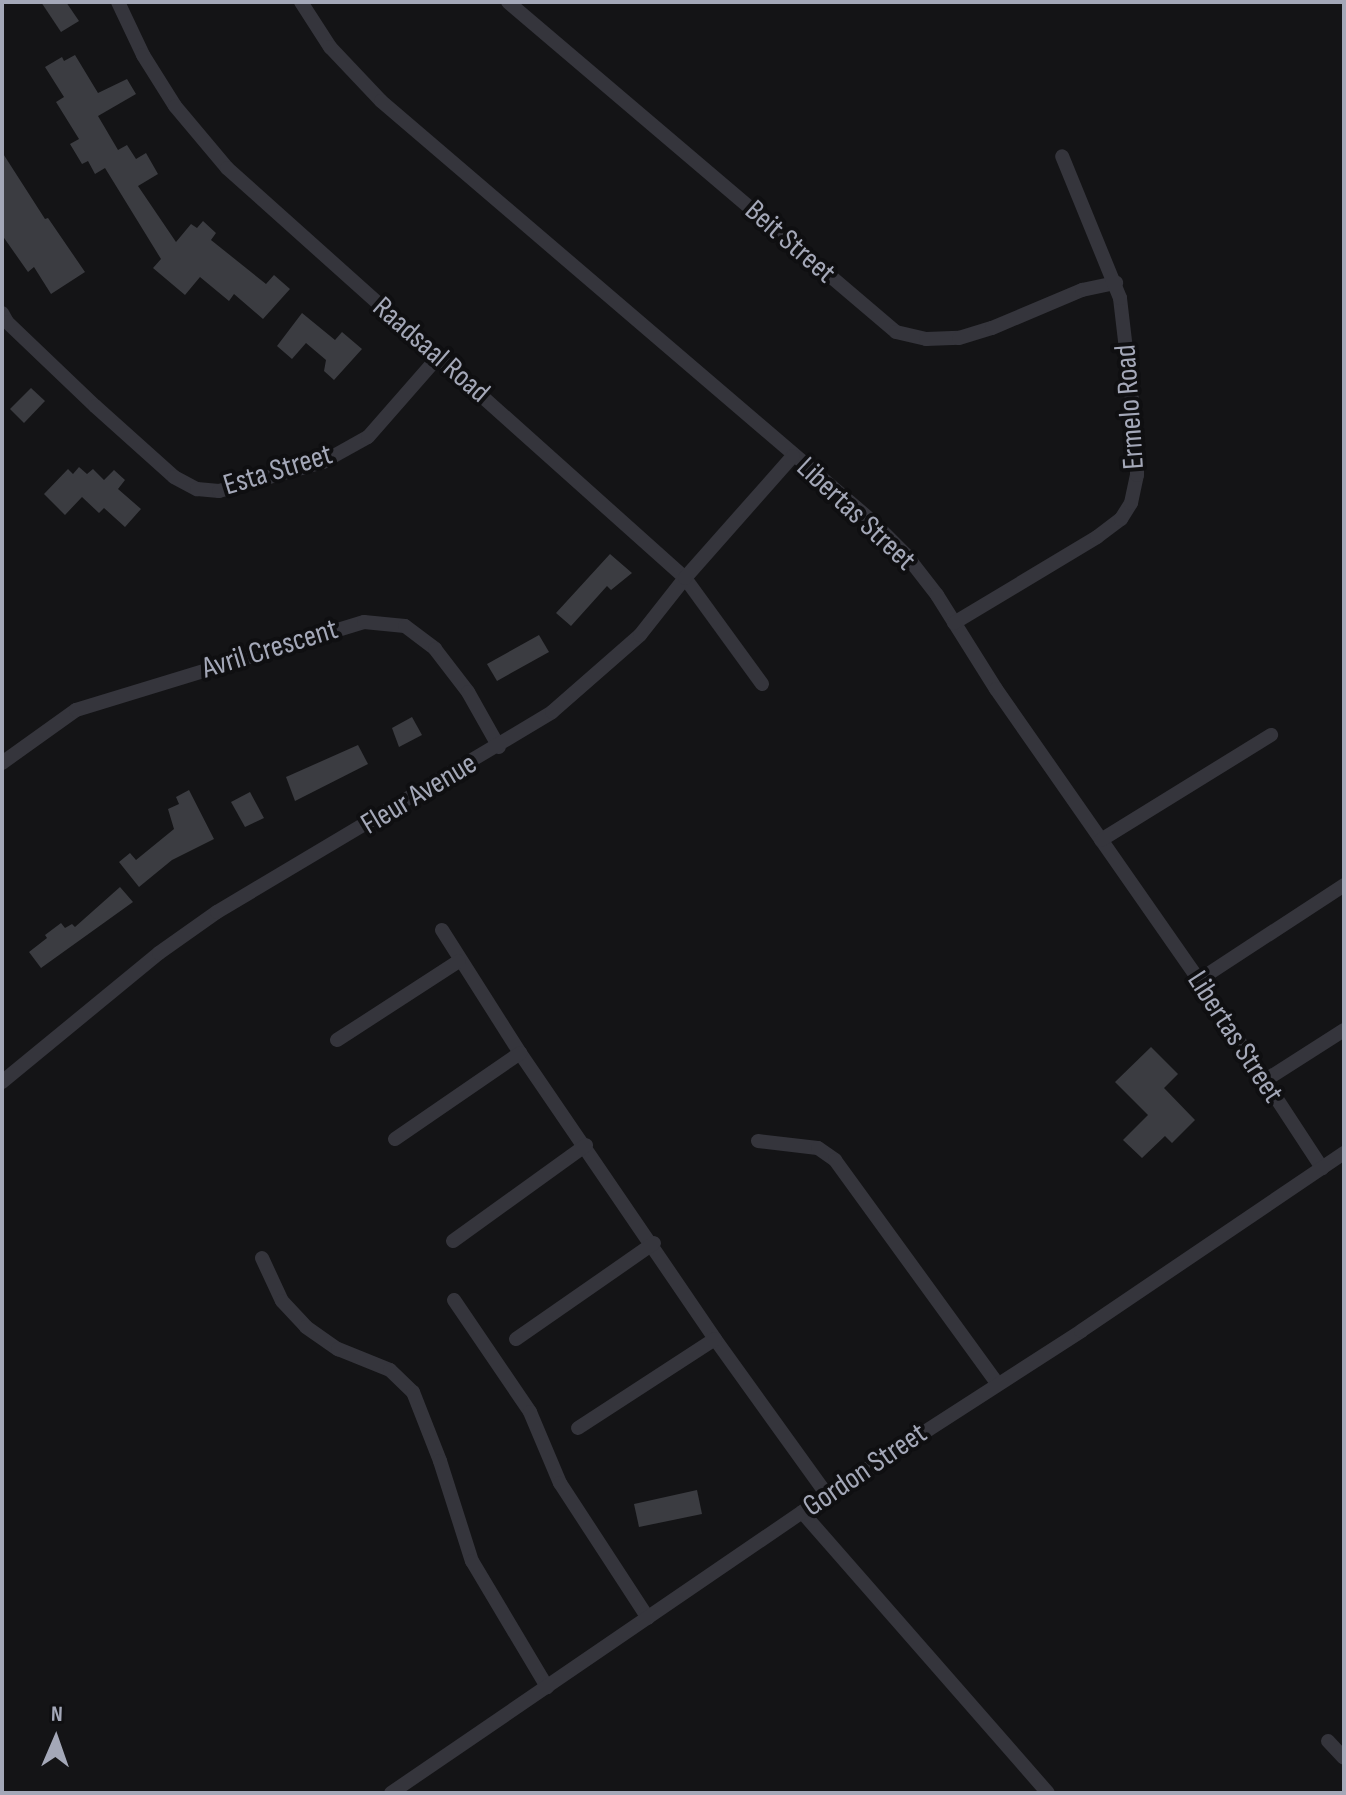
<!DOCTYPE html>
<style>
body{margin:0}
#map{position:relative;width:1346px;height:1795px;overflow:hidden;background:#141416;font-family:"Sofia Sans Condensed",sans-serif}
div>[style]{position:absolute}
.building>*{inset:0;background:#3b3c41}
.minor>*{height:14px;margin:-7px;padding:0 7px;transform-origin:7px;border-radius:7px;background:#35353c}
span{translate:-50% -50%;white-space:nowrap;text-align:center;line-height:1.15;-webkit-text-stroke:8px #0f0f11;paint-order:stroke}
.street-label{font-size:30px;color:#a4a8b8}
.frame{position:absolute;inset:0;border:4px solid #a4a8b8;pointer-events:none}
.north{position:absolute;left:16px;top:1699px;width:80px;height:80px;-webkit-text-stroke:6px #0f0f11;paint-order:stroke;rotate:2deg;font-size:22px;font-weight:700;line-height:32px;text-align:center;color:#a4a8b8}
.north::after{content:'';display:block;margin:auto;width:28px;height:36px;background:#a4a8b8;clip-path:polygon(50% 0,100% 100%,50% 72%,0 100%)}
</style>
<div id="map">
<div class="building">
<i style="clip-path:polygon(41px 2px,66px 2px,79px 21px,61px 32px)"></i>
<i style="clip-path:polygon(75px 55px,98px 93px,127px 79px,136px 94px,98px 116px,118px 150px,127px 145px,136px 159px,146px 153px,158px 174px,138px 186px,176px 242px,191px 224px,197px 228px,203px 221px,216px 233px,211px 240px,266px 284px,274px 275px,290px 289px,263px 319px,234px 294px,229px 301px,200px 277px,185px 295px,153px 268px,161px 259px,105px 168px,95px 174px,88px 161px,82px 164px,70px 144px,79px 139px,56px 102px,64px 97px,45px 67px,62px 57px,64px 61px)"></i>
<i style="clip-path:polygon(2px 152px,45px 219px,48px 218px,85px 272px,51px 294px,34px 267px,28px 272px,2px 235px)"></i>
<i style="clip-path:polygon(302px 313px,335px 340px,342px 332px,362px 349px,334px 380px,324px 371px,326px 360px,306px 343px,292px 359px,277px 346px)"></i>
<i style="clip-path:polygon(31px 388px,45px 401px,24px 423px,10px 409px)"></i>
<i style="clip-path:polygon(79px 467px,87px 474px,93px 469px,104px 480px,114px 470px,125px 480px,118px 489px,141px 509px,125px 527px,104px 508px,99px 513px,82px 497px,65px 515px,44px 494px,68px 469px,73px 474px)"></i>
<i style="clip-path:polygon(610px 554px,632px 573px,611px 590px,607px 586px,571px 626px,556px 613px)"></i>
<i style="clip-path:polygon(539px 635px,549px 652px,497px 681px,487px 664px)"></i>
<i style="clip-path:polygon(412px 717px,422px 735px,399px 747px,392px 728px)"></i>
<i style="clip-path:polygon(358px 745px,368px 764px,295px 801px,286px 777px)"></i>
<i style="clip-path:polygon(189px 790px,214px 839px,172px 860px,139px 887px,119px 862px,130px 853px,136px 860px,174px 829px,168px 809px,179px 804px,176px 797px)"></i>
<i style="clip-path:polygon(250px 792px,264px 818px,245px 827px,231px 802px)"></i>
<i style="clip-path:polygon(120px 887px,133px 902px,41px 968px,29px 952px,47px 938px,45px 935px,61px 923px,65px 928px,72px 924px,75px 927px)"></i>
<i style="clip-path:polygon(1151px 1047px,1178px 1074px,1164px 1088px,1195px 1120px,1172px 1143px,1165px 1136px,1142px 1158px,1123px 1140px,1148px 1115px,1115px 1082px)"></i>
<i style="clip-path:polygon(697px 1490px,702px 1514px,639px 1527px,634px 1504px)"></i>
</div>
<div class="minor">
<i style="left:118px;top:2px;width:59px;rotate:64.7deg"></i>
<i style="left:143px;top:55px;width:60px;rotate:57.9deg"></i>
<i style="left:175px;top:106px;width:81px;rotate:50deg"></i>
<i style="left:227px;top:168px;width:615px;rotate:41.83deg"></i>
<i style="left:685px;top:578px;width:131px;rotate:54deg"></i>
<i style="left:301px;top:2px;width:54px;rotate:57.2deg"></i>
<i style="left:330px;top:47px;width:74px;rotate:46.6deg"></i>
<i style="left:381px;top:101px;width:648px;rotate:40.55deg"></i>
<i style="left:873px;top:522px;width:47px;rotate:45deg"></i>
<i style="left:906px;top:555px;width:51px;rotate:52.2deg"></i>
<i style="left:937px;top:595px;width:111px;rotate:57.9deg"></i>
<i style="left:996px;top:689px;width:355px;rotate:55.1deg"></i>
<i style="left:1199px;top:980px;width:225px;rotate:56.8deg"></i>
<i style="left:508px;top:2px;width:509px;rotate:40.38deg"></i>
<i style="left:896px;top:332px;width:31px;rotate:13deg"></i>
<i style="left:926px;top:339px;width:33px;rotate:-2deg"></i>
<i style="left:959px;top:338px;width:34px;rotate:-17deg"></i>
<i style="left:992px;top:328px;width:98px;rotate:-22.9deg"></i>
<i style="left:1082px;top:290px;width:35px;rotate:-12deg"></i>
<i style="left:2px;top:313px;width:10px;rotate:61deg"></i>
<i style="left:7px;top:322px;width:122px;rotate:43.7deg"></i>
<i style="left:95px;top:406px;width:106px;rotate:41.9deg"></i>
<i style="left:174px;top:477px;width:26px;rotate:28deg"></i>
<i style="left:197px;top:489px;width:22px;rotate:5deg"></i>
<i style="left:219px;top:491px;width:108px;rotate:-15.6deg"></i>
<i style="left:323px;top:462px;width:51px;rotate:-29.1deg"></i>
<i style="left:368px;top:437px;width:108px;rotate:-48.8deg"></i>
<i style="left:954px;top:623px;width:167px;rotate:-31deg"></i>
<i style="left:1097px;top:537px;width:30px;rotate:-37deg"></i>
<i style="left:1121px;top:519px;width:19px;rotate:-58deg"></i>
<i style="left:1131px;top:503px;width:29px;rotate:-78deg"></i>
<i style="left:1137px;top:475px;width:32px;rotate:-90deg"></i>
<i style="left:1137px;top:443px;width:146px;rotate:-96.7deg"></i>
<i style="left:1120px;top:298px;width:153px;rotate:-112.2deg"></i>
<i style="left:2px;top:763px;width:91px;rotate:-35.6deg"></i>
<i style="left:76px;top:710px;width:301px;rotate:-17deg"></i>
<i style="left:364px;top:622px;width:41px;rotate:5.6deg"></i>
<i style="left:405px;top:626px;width:38px;rotate:37deg"></i>
<i style="left:435px;top:649px;width:54px;rotate:52.5deg"></i>
<i style="left:468px;top:692px;width:63px;rotate:60.6deg"></i>
<i style="left:1101px;top:840px;width:200px;rotate:-31.7deg"></i>
<i style="left:442px;top:930px;width:146px;rotate:57.6deg"></i>
<i style="left:520px;top:1053px;width:346px;rotate:55.7deg"></i>
<i style="left:715px;top:1339px;width:192px;rotate:54.3deg"></i>
<i style="left:1199px;top:980px;width:173px;rotate:-33.2deg"></i>
<i style="left:337px;top:1040px;width:145px;rotate:-32.9deg"></i>
<i style="left:1264px;top:1081px;width:95px;rotate:-32.5deg"></i>
<i style="left:2px;top:1082px;width:203px;rotate:-39.4deg"></i>
<i style="left:159px;top:953px;width:71px;rotate:-35.3deg"></i>
<i style="left:217px;top:912px;width:390px;rotate:-30.8deg"></i>
<i style="left:552px;top:712px;width:117px;rotate:-41.2deg"></i>
<i style="left:640px;top:635px;width:73px;rotate:-51.7deg"></i>
<i style="left:685px;top:578px;width:163px;rotate:-48.5deg"></i>
<i style="left:395px;top:1139px;width:152px;rotate:-34.5deg"></i>
<i style="left:758px;top:1141px;width:60px;rotate:6.7deg"></i>
<i style="left:818px;top:1148px;width:21px;rotate:35deg"></i>
<i style="left:835px;top:1160px;width:276px;rotate:54deg"></i>
<i style="left:453px;top:1241px;width:164px;rotate:-35.8deg"></i>
<i style="left:262px;top:1258px;width:47px;rotate:65.1deg"></i>
<i style="left:282px;top:1301px;width:35px;rotate:47deg"></i>
<i style="left:306px;top:1327px;width:39px;rotate:35deg"></i>
<i style="left:338px;top:1349px;width:56px;rotate:22deg"></i>
<i style="left:390px;top:1370px;width:32px;rotate:44deg"></i>
<i style="left:413px;top:1392px;width:74px;rotate:68.6deg"></i>
<i style="left:440px;top:1461px;width:105px;rotate:72.3deg"></i>
<i style="left:472px;top:1561px;width:147px;rotate:59.2deg"></i>
<i style="left:454px;top:1300px;width:135px;rotate:55.8deg"></i>
<i style="left:530px;top:1412px;width:77px;rotate:67.1deg"></i>
<i style="left:560px;top:1483px;width:161px;rotate:56.9deg"></i>
<i style="left:516px;top:1339px;width:168px;rotate:-34.8deg"></i>
<i style="left:578px;top:1428px;width:163px;rotate:-33deg"></i>
<i style="left:802px;top:1512px;width:373px;rotate:48.8deg"></i>
<i style="left:1328px;top:1741px;width:23px;rotate:47deg"></i>
<i style="left:391px;top:1793px;width:528px;rotate:-34.35deg"></i>
<i style="left:827px;top:1495px;width:302px;rotate:-32.8deg"></i>
<i style="left:1081px;top:1331px;width:318px;rotate:-34.1deg"></i>
</div>
<div class="street-label">
<span style="left:790px;top:242px;rotate:41deg">Beit Street</span>
<span style="left:431px;top:350px;rotate:41deg">Raadsaal Road</span>
<span style="left:1130px;top:407px;rotate:-94deg">Ermelo Road</span>
<span style="left:278px;top:470px;rotate:-17deg">Esta Street</span>
<span style="left:856px;top:514px;rotate:43deg">Libertas Street</span>
<span style="left:270px;top:649px;rotate:-17deg">Avril Crescent</span>
<span style="left:419px;top:794px;rotate:-31deg">Fleur Avenue</span>
<span style="left:1235px;top:1037px;rotate:57deg">Libertas Street</span>
<span style="left:865px;top:1470px;rotate:-34deg">Gordon Street</span>
</div>
<div class="frame"></div>
<div class="north">N</div>
</div>
